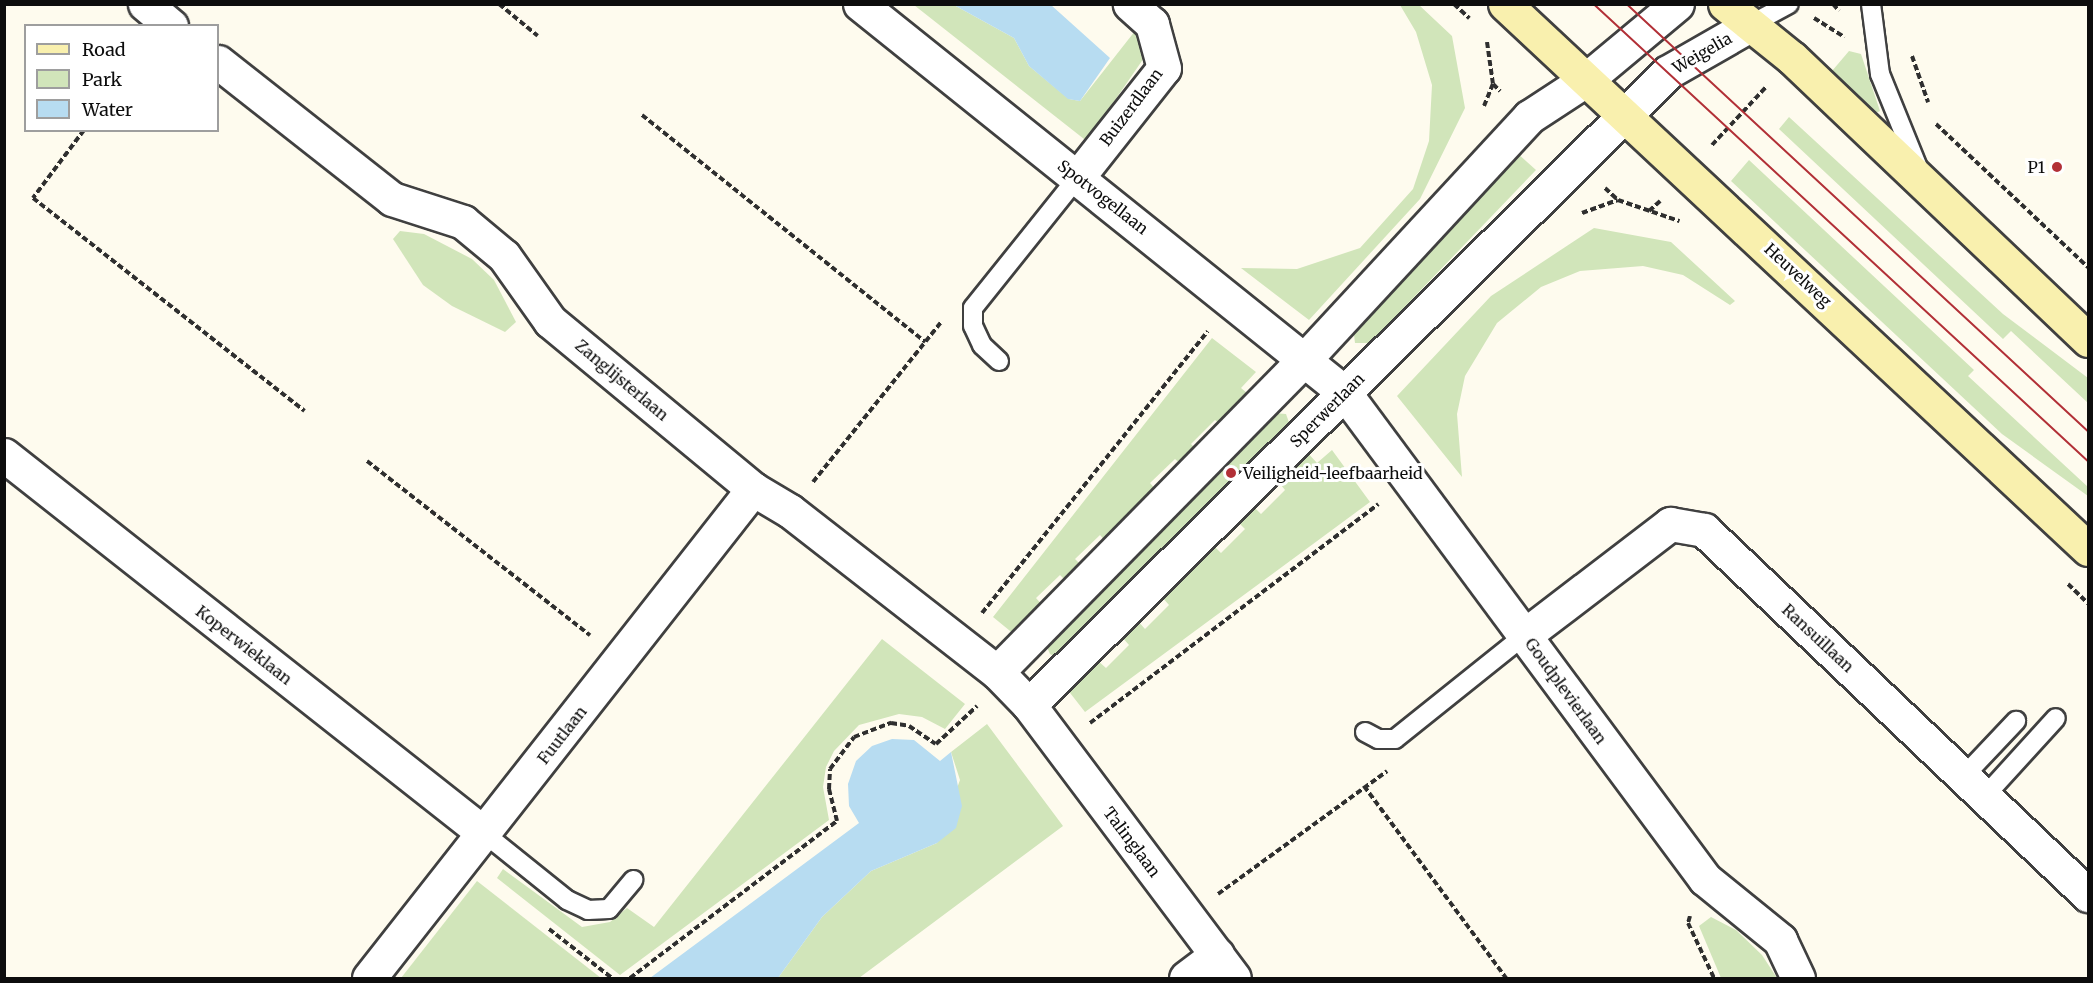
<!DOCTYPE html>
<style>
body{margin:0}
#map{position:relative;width:2093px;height:983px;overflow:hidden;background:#fefbee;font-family:Merriweather,serif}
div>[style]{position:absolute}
.green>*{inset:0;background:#d1e5ba}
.water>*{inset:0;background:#b7dcf1}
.path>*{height:4px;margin-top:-2px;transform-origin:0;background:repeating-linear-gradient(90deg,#2f2f2f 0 6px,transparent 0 9px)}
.roads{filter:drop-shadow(2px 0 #404040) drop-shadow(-2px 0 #404040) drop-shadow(0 2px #404040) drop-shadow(0 -2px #404040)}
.lane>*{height:18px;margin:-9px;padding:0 9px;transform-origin:9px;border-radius:9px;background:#fff}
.street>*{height:33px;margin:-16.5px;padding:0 16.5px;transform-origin:16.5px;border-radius:16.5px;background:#fff}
.secondary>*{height:33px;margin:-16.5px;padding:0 16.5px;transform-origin:16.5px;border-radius:16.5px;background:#f9f0ae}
.tram>*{height:1.5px;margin:-0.75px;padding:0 0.75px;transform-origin:0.75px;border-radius:0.75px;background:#b23037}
.dots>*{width:16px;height:16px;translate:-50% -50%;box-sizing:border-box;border:3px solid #fff;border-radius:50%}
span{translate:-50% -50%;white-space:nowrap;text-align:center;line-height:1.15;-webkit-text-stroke:6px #fff;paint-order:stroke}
.street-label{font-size:16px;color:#0d0d0d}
.poi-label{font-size:16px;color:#0d0d0d}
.right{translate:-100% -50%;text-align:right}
.left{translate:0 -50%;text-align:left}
.frame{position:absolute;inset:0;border:6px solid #0d0d0d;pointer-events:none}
.legend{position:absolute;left:24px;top:24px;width:195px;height:108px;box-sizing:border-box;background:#fff;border:2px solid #9e9e9e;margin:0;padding:8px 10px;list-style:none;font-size:18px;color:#0d0d0d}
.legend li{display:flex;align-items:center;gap:12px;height:30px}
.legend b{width:30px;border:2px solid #9e9e9e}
</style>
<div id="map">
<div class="green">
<i style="clip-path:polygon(914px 5px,954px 5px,1014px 38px,1029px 66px,1069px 99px,1080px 101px,1135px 31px,1146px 55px,1093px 132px,1084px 139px)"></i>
<i style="clip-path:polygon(1400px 5px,1419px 5px,1452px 36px,1465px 108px,1420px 199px,1309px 320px,1241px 268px,1297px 269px,1360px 248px,1413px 189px,1429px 141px,1432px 85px,1416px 32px)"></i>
<i style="clip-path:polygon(1849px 51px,1861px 54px,1880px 111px,1876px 113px,1832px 71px)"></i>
<i style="clip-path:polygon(1789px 117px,2003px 314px,2088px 378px,2088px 403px,2011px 331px,2003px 339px,1779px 129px)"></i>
<i style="clip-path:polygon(1517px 153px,1536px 170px,1370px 343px,1355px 343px,1353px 326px)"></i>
<i style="clip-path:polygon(1749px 160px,1974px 370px,1968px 376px,2088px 487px,2088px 496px,2002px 434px,1731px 181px)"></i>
<i style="clip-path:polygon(1594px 228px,1671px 242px,1735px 301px,1730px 305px,1683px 275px,1643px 266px,1580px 271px,1541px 287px,1497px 323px,1465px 376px,1457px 414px,1462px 477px,1397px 396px,1491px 296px)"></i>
<i style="clip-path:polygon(400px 231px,424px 234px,472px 259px,494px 280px,516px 322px,505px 332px,452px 306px,423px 285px,393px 239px)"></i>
<i style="clip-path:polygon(1212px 338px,1256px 372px,1241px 388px,1253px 398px,1224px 428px,1215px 420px,1191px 444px,1199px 452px,1184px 467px,1175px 459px,1150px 483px,1158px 492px,1107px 543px,1100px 535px,1075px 559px,1083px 567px,1068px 583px,1060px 575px,1036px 598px,1044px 607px,1015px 635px,993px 617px)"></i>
<i style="clip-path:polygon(1273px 413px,1286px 414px,1291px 428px,1057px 658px,1050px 654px,1046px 645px)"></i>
<i style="clip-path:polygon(1332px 450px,1370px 502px,1085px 712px,1067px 689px,1097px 660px,1106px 668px,1129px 645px,1121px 636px,1137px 620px,1145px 629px,1169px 605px,1161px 596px,1212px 544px,1221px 553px,1245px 529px,1236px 520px,1252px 505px,1261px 514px,1285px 490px,1277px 480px,1306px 451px,1317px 463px)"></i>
<i style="clip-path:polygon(882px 639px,965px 704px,945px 729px,922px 717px,899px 714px,859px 725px,834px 751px,826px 767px,823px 787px,829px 820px,620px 975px,497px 878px,503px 869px,582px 927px,610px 922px,627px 908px,654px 927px)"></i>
<i style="clip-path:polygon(987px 724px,1063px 826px,859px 978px,778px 978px,822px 917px,871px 871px,937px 843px,960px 780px,951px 752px)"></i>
<i style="clip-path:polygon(477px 881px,601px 978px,401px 978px)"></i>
<i style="clip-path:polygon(1711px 917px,1736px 930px,1762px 955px,1777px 978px,1721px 978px,1699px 926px)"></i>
</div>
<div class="water">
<i style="clip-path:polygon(954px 5px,1051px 5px,1110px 58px,1080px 101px,1068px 99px,1029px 66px,1014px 38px)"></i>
<i style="clip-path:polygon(892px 739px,914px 740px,940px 761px,951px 752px,962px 806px,956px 828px,937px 843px,871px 871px,822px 917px,778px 978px,650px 978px,859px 823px,849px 806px,848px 784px,856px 761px,872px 746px)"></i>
</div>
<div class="path">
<i style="left:499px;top:4px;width:50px;rotate:39.4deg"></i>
<i style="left:1454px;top:4px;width:21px;rotate:43deg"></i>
<i style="left:1833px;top:4px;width:9px;rotate:49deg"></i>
<i style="left:1814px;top:18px;width:36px;rotate:32deg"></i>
<i style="left:1487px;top:42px;width:42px;rotate:81.9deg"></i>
<i style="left:1493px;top:84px;width:10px;rotate:45deg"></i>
<i style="left:1912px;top:56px;width:49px;rotate:70.8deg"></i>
<i style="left:1484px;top:106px;width:24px;rotate:-68deg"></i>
<i style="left:642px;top:115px;width:363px;rotate:38.7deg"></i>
<i style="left:1936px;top:124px;width:209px;rotate:43.3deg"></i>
<i style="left:84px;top:130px;width:85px;rotate:126.9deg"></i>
<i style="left:33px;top:198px;width:345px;rotate:38.1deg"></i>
<i style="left:1712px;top:145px;width:79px;rotate:-47deg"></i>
<i style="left:1605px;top:188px;width:18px;rotate:43deg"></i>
<i style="left:1618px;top:200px;width:65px;rotate:19deg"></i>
<i style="left:1649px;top:211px;width:15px;rotate:-42deg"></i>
<i style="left:1582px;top:213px;width:38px;rotate:-20deg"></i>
<i style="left:367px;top:461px;width:283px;rotate:38deg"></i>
<i style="left:813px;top:482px;width:205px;rotate:-51.3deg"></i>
<i style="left:2068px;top:584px;width:28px;rotate:44deg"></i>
<i style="left:982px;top:613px;width:361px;rotate:-51.3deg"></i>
<i style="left:1090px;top:723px;width:362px;rotate:-37.2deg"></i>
<i style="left:1364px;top:786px;width:239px;rotate:53.5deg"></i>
<i style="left:1218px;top:894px;width:209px;rotate:-36deg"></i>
<i style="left:1690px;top:916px;width:7px;rotate:106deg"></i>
<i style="left:1688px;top:923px;width:61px;rotate:64.7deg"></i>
<i style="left:549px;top:929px;width:80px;rotate:37.9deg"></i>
<i style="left:630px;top:978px;width:260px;rotate:-37.2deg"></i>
<i style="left:837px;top:821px;width:33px;rotate:-104deg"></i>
<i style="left:829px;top:789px;width:20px;rotate:-87deg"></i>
<i style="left:830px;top:769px;width:40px;rotate:-53deg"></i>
<i style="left:854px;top:737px;width:40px;rotate:-21deg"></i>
<i style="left:891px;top:723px;width:18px;rotate:9deg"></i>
<i style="left:909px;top:726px;width:32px;rotate:34deg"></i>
<i style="left:936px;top:744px;width:56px;rotate:-42.8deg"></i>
</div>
<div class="roads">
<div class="lane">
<i style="left:1871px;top:4px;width:71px;rotate:82.7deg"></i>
<i style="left:1880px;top:74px;width:104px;rotate:67.9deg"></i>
<i style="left:1750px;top:25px;width:44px;rotate:-28.3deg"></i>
<i style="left:999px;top:361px;width:23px;rotate:-137deg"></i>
<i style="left:982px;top:345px;width:21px;rotate:-115deg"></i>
<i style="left:973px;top:326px;width:18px;rotate:-90deg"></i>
<i style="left:973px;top:308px;width:166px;rotate:-51.3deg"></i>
<i style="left:1365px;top:732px;width:15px;rotate:28deg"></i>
<i style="left:1378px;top:739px;width:17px"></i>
<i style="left:1395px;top:739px;width:166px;rotate:-38.7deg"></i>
<i style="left:1964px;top:776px;width:76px;rotate:-46.6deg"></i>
<i style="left:1985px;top:796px;width:105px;rotate:-47.7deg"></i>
<i style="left:485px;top:834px;width:105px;rotate:38.8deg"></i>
<i style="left:567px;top:900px;width:23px;rotate:25deg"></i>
<i style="left:588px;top:910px;width:21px;rotate:-3deg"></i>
<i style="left:609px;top:909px;width:38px;rotate:-50deg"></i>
</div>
<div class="street">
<i style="left:145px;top:4px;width:34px;rotate:40deg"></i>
<i style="left:860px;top:4px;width:620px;rotate:38.72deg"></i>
<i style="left:1344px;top:392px;width:606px;rotate:53.45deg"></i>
<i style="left:1705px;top:879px;width:97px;rotate:39.1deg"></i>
<i style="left:1780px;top:940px;width:42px;rotate:64.7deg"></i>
<i style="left:218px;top:62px;width:221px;rotate:38.2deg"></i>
<i style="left:392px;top:199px;width:75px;rotate:17.9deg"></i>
<i style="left:463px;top:222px;width:53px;rotate:39.7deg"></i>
<i style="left:504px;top:256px;width:80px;rotate:54.7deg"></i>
<i style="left:550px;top:321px;width:264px;rotate:39.6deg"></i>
<i style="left:753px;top:489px;width:43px;rotate:30.7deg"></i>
<i style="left:790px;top:511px;width:262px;rotate:37.9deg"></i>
<i style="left:997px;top:672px;width:46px;rotate:45.9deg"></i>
<i style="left:1029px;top:705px;width:341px;rotate:53.1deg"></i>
<i style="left:1077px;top:178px;width:140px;rotate:-51.7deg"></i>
<i style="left:1164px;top:68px;width:46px;rotate:-105.3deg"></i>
<i style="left:1152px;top:24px;width:30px;rotate:-138deg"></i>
<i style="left:4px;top:455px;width:612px;rotate:38.24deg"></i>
<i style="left:1525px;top:635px;width:183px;rotate:-37.4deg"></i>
<i style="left:1670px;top:524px;width:35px;rotate:10deg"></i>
<i style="left:1704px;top:530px;width:530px;rotate:43.55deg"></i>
<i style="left:997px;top:672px;width:439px;rotate:-45.5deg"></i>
<i style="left:1305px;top:359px;width:330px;rotate:-47.2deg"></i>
<i style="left:1529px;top:117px;width:69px;rotate:-33.2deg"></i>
<i style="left:1587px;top:79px;width:117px;rotate:-39.8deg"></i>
<i style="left:1029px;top:705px;width:899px;rotate:-44.73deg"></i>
<i style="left:1668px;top:72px;width:95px;rotate:-29.8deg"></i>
<i style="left:369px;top:978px;width:622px;rotate:-51.86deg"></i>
<i style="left:1186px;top:978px;width:39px;rotate:-37deg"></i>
</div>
<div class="secondary">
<i style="left:1505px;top:4px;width:798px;rotate:43.07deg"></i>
<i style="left:1725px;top:4px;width:86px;rotate:38.9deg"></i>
<i style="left:1792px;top:58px;width:409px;rotate:43.6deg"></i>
</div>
</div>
<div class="tram">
<i style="left:1594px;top:4px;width:673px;rotate:42.77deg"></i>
<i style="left:1627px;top:4px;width:628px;rotate:42.81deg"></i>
</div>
<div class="dots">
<i style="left:2057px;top:167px;background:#b23037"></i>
<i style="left:1231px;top:473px;background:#b23037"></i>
</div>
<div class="street-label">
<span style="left:1702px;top:53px;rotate:-30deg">Weigelia</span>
<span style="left:1131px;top:107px;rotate:-53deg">Buizerdlaan</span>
<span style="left:1103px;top:197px;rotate:38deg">Spotvogellaan</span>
<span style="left:1798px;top:275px;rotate:43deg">Heuvelweg</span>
<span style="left:622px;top:380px;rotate:40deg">Zanglijsterlaan</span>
<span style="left:1327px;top:410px;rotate:-45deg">Sperwerlaan</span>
<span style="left:1818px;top:638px;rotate:43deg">Ransuillaan</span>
<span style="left:244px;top:645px;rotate:38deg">Koperwieklaan</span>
<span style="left:1566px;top:691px;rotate:54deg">Goudplevierlaan</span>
<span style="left:562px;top:735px;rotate:-52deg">Fuutlaan</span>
<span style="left:1132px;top:842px;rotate:53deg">Talinglaan</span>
</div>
<div class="poi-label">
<span class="right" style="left:2045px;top:167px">P1</span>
<span class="left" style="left:1243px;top:473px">Veiligheid-leefbaarheid</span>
</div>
<div class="frame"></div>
<ul class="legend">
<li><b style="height:8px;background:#f9f0ae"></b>Road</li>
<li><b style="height:16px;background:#d1e5ba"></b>Park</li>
<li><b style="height:16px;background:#b7dcf1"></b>Water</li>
</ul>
</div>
